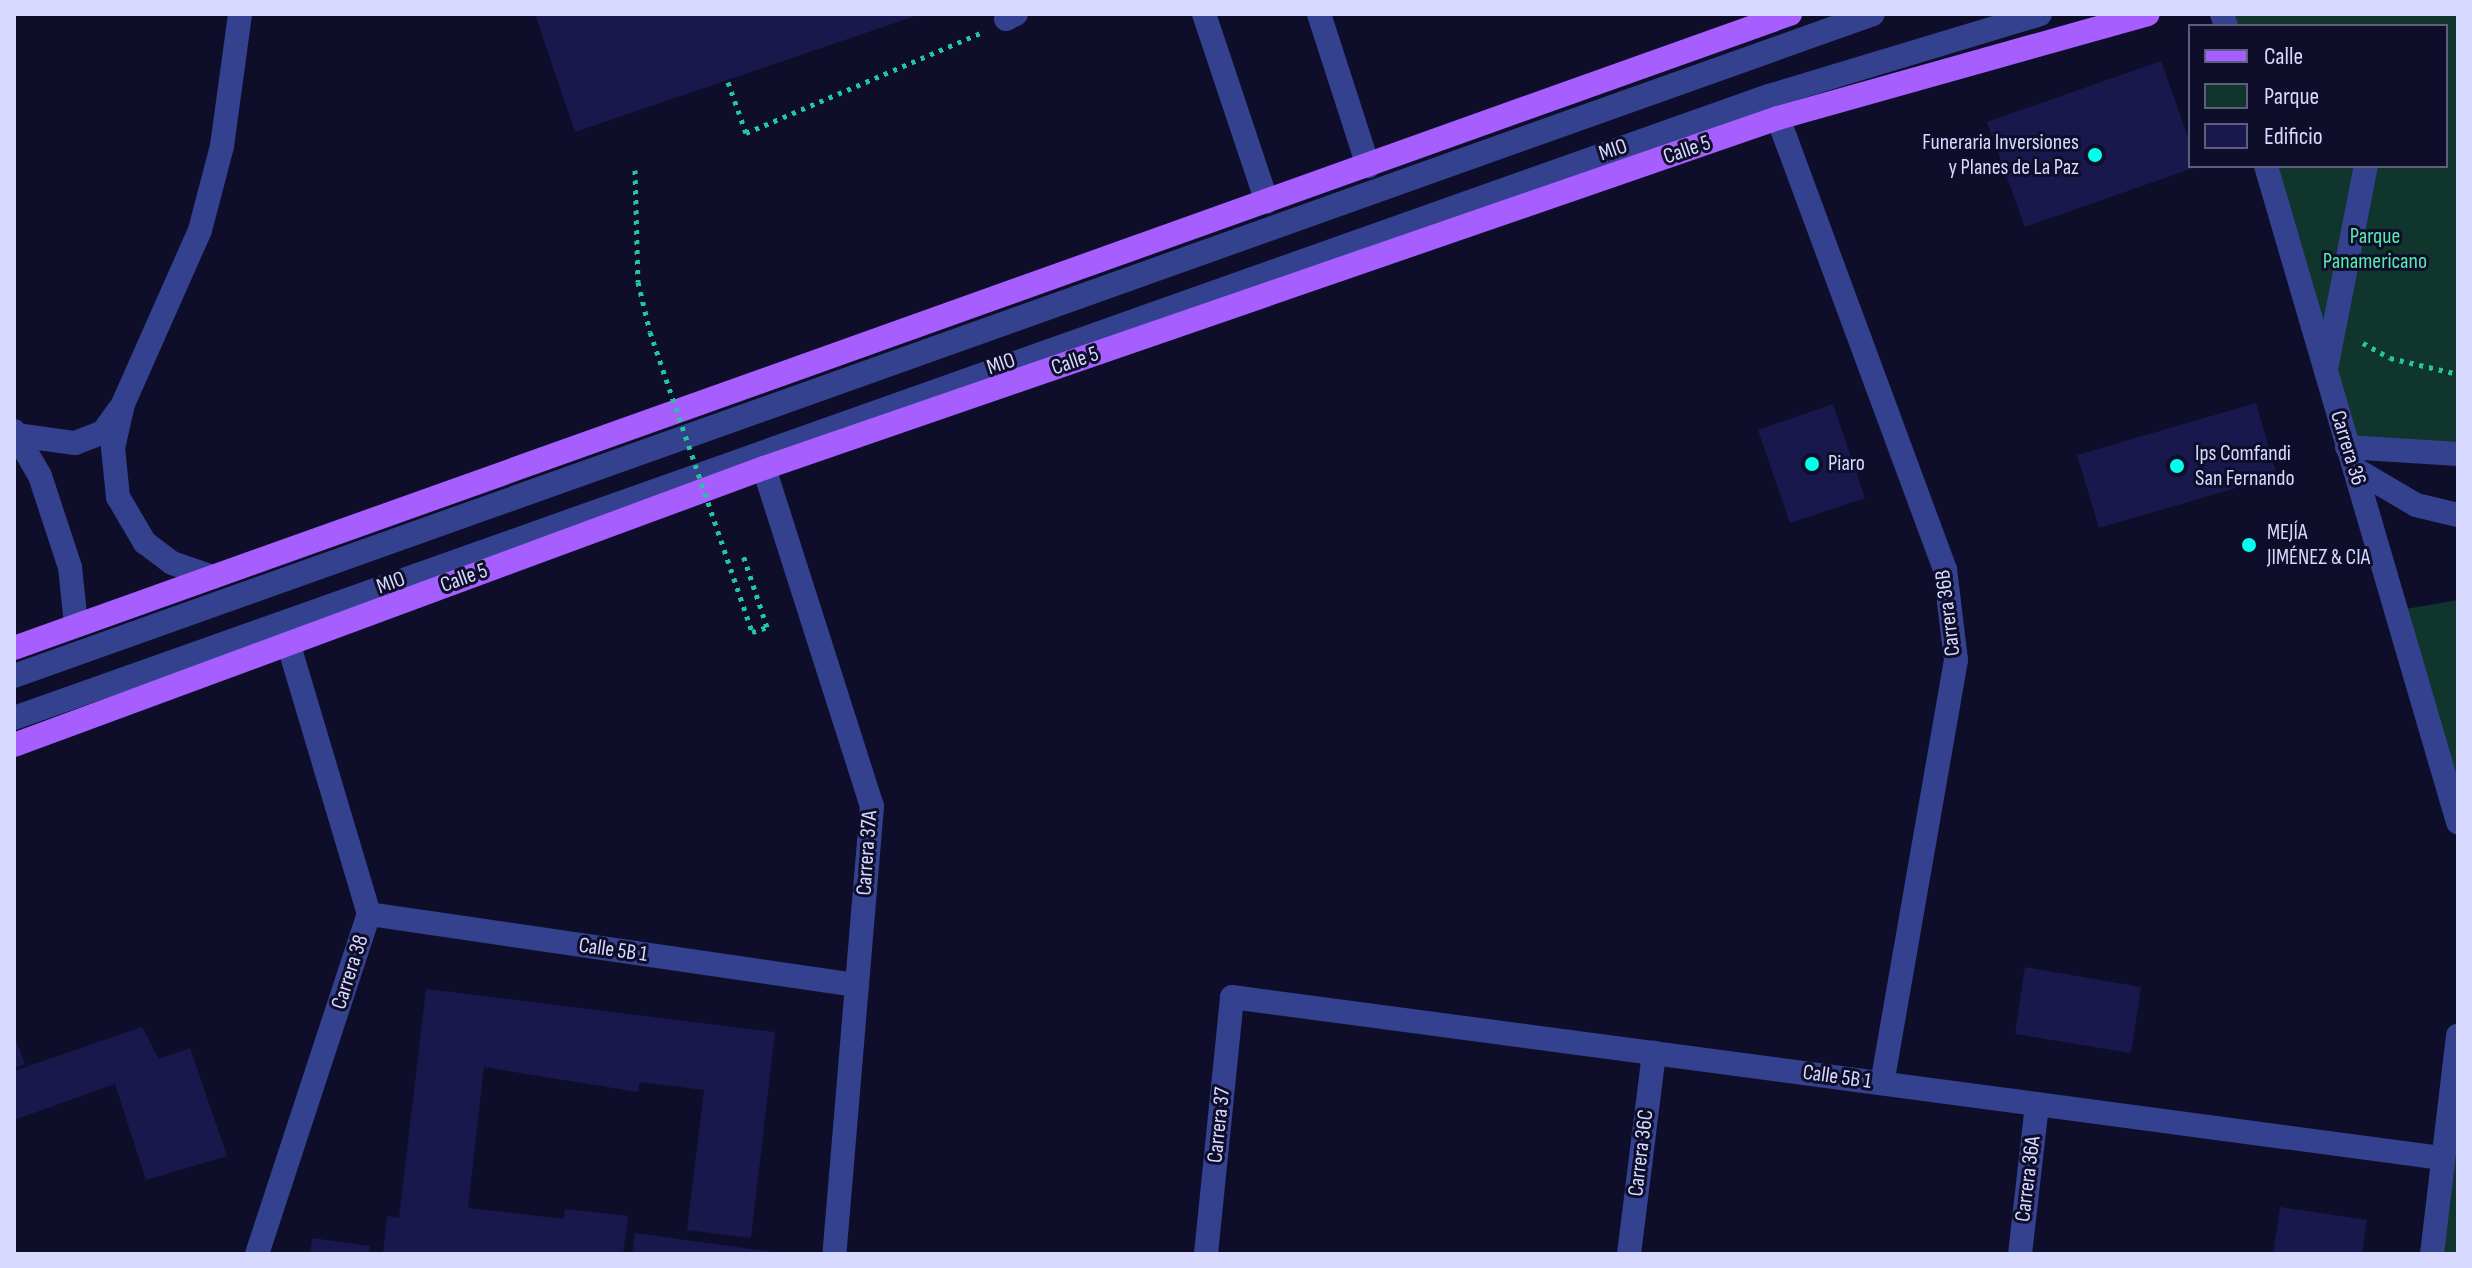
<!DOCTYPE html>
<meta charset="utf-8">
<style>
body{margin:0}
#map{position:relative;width:2472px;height:1268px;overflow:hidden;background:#0e0e2a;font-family:"Sofia Sans Condensed",sans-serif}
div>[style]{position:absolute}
.green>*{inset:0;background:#10352d}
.building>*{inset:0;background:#19184d}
.path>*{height:5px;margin-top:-2.5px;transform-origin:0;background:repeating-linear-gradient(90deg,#24c6a0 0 4px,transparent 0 10px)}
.minor>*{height:24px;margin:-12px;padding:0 12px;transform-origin:12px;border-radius:12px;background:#34418e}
.major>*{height:24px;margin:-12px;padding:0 12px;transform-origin:12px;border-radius:12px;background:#a65eff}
.path-bridge>*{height:5px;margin-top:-2.5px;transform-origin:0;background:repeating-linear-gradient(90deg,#24c6a0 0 4px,transparent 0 10px)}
.dots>*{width:22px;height:22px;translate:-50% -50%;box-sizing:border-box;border:4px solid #0e0e2a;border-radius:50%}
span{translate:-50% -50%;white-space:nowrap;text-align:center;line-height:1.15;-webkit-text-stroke:6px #0e0e2a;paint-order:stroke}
.poi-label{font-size:22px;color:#d7d9ff}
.right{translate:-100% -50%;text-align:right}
.left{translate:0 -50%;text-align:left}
.street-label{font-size:22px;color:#d7d9ff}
.park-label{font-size:22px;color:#56ecac}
.frame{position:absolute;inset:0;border:16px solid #d7d9ff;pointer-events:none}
.legend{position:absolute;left:2188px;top:24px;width:260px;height:144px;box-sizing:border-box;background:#0e0e2a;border:2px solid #5e5f7f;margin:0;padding:10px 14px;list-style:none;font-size:24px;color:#d7d9ff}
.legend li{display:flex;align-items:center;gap:16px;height:40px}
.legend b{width:40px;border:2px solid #5e5f7f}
</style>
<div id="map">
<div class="green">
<i style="clip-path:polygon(2222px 14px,2458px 14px,2458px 445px,2347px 447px,2266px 166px,2446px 166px,2446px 26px,2226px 26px)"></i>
<i style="clip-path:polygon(2458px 600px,2458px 822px,2394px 611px)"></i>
<i style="clip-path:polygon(2458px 1036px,2458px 1254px,2432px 1254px)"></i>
</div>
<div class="building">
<i style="clip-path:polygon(535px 14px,918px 14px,918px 15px,575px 132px)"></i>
<i style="clip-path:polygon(2161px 61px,2190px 143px,2190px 166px,2199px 166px,2025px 227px,1987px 122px)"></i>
<i style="clip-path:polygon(2256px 403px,2277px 476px,2099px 528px,2077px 455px)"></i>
<i style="clip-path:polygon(1833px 404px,1865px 498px,1790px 523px,1758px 430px)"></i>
<i style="clip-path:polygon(2025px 967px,2141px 987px,2131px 1053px,2015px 1034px)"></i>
<i style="clip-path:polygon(426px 989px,775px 1032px,751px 1238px,687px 1230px,704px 1090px,640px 1082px,638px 1092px,484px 1067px,468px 1208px,564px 1219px,565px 1209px,628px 1216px,623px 1254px,383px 1254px,387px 1216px,399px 1218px)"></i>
<i style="clip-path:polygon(142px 1027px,159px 1059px,190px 1048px,227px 1156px,146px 1180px,115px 1084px,14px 1120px,14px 1071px)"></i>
<i style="clip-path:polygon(14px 1035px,25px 1064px,14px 1068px)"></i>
<i style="clip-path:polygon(2280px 1207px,2367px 1220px,2362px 1254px,2273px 1254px)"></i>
<i style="clip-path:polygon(635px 1233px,773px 1252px,773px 1254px,632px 1254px)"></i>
<i style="clip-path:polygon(312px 1238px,370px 1246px,369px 1254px,310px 1254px)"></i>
</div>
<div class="path">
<i style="left:728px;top:82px;width:54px;rotate:70.6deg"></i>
<i style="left:746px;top:133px;width:255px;rotate:-23.1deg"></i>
<i style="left:635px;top:170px;width:112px;rotate:88.5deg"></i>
<i style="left:638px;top:282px;width:51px;rotate:76.5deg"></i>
<i style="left:2363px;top:343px;width:31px;rotate:29deg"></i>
<i style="left:2390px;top:358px;width:70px;rotate:13.2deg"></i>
</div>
<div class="minor">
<i style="left:1204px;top:14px;width:198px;rotate:71.5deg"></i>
<i style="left:1319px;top:14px;width:160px;rotate:72.1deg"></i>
<i style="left:2222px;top:14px;width:13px;rotate:72deg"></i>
<i style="left:1006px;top:19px;width:11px;rotate:-27deg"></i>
<i style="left:1778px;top:118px;width:481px;rotate:69.7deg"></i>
<i style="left:1945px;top:569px;width:92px;rotate:83.1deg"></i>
<i style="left:1956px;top:660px;width:429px;rotate:99.9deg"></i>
<i style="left:2266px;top:166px;width:684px;rotate:73.69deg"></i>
<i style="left:2327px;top:364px;width:202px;rotate:-78.9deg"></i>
<i style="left:14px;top:431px;width:52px;rotate:60deg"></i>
<i style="left:40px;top:476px;width:96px;rotate:71.8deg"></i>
<i style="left:70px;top:567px;width:57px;rotate:84deg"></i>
<i style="left:16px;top:435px;width:60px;rotate:7.7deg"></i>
<i style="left:75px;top:443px;width:30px;rotate:-21deg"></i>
<i style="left:103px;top:432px;width:27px;rotate:-54deg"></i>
<i style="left:2347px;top:447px;width:111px;rotate:3.6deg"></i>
<i style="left:764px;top:468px;width:355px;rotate:72.3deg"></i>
<i style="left:872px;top:806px;width:450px;rotate:94.8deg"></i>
<i style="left:2355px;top:469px;width:71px;rotate:30.5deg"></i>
<i style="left:2416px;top:505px;width:43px;rotate:13.4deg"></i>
<i style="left:213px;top:577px;width:43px;rotate:-161.1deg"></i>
<i style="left:172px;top:563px;width:34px;rotate:-143deg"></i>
<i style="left:145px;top:543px;width:53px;rotate:-120.4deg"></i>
<i style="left:118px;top:497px;width:49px;rotate:-95.8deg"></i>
<i style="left:113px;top:448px;width:45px;rotate:-77.2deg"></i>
<i style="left:123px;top:404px;width:190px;rotate:-66.1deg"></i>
<i style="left:200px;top:230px;width:87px;rotate:-75.3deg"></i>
<i style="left:222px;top:146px;width:133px;rotate:-82.2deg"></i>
<i style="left:14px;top:676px;width:1973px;rotate:-19.6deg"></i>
<i style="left:14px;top:718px;width:1862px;rotate:-19.52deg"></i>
<i style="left:1769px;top:96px;width:283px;rotate:-16.8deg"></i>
<i style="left:369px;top:914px;width:493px;rotate:8.3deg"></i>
<i style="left:257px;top:1254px;width:358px;rotate:-71.8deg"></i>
<i style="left:369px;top:914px;width:283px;rotate:-106.6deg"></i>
<i style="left:1206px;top:1254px;width:258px;rotate:-84.2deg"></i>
<i style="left:1232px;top:997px;width:1221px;rotate:7.58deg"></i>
<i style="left:1629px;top:1254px;width:203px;rotate:-82.9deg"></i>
<i style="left:2020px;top:1254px;width:151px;rotate:-83.5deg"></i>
<i style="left:2432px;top:1254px;width:220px;rotate:-83.2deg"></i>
</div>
<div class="major">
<i style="left:14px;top:648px;width:1886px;rotate:-19.65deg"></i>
<i style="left:14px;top:745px;width:800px;rotate:-20.27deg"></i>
<i style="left:764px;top:468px;width:1073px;rotate:-19.04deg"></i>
<i style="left:1778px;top:118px;width:384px;rotate:-15.7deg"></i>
</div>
<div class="path-bridge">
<i style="left:650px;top:332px;width:317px;rotate:71.2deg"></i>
<i style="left:752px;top:632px;width:16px;rotate:-18deg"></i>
<i style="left:767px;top:627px;width:76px;rotate:-108.4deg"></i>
</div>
<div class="dots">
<i style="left:2095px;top:155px;background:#03ffec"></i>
<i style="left:1812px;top:464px;background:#03ffec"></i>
<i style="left:2177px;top:466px;background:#03ffec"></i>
<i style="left:2249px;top:545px;background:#03ffec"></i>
</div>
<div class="poi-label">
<span class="right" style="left:2079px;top:155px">Funeraria Inversiones<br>y Planes de La Paz</span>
<span class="left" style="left:2195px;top:466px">Ips Comfandi<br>San Fernando</span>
<span class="left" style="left:1828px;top:464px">Piaro</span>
<span class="left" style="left:2267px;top:545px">MEJÍA<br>JIMÉNEZ &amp; CIA</span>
</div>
<div class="street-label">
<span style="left:1613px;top:150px;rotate:-19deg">MIO</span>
<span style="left:1687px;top:150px;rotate:-19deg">Calle 5</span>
<span style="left:1075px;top:361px;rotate:-19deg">Calle 5</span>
<span style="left:1001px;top:364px;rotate:-19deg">MIO</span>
<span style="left:2348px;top:448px;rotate:73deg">Carrera 36</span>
<span style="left:464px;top:578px;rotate:-20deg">Calle 5</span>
<span style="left:391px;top:583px;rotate:-20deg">MIO</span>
<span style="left:1948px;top:613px;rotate:-97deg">Carrera 36B</span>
<span style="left:867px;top:853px;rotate:-86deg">Carrera 37A</span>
<span style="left:613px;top:950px;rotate:8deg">Calle 5B 1</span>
<span style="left:350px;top:972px;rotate:-72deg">Carrera 38</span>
<span style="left:1837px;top:1077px;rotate:8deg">Calle 5B 1</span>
<span style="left:1219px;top:1125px;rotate:-84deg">Carrera 37</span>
<span style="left:1641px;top:1153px;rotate:-83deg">Carrera 36C</span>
<span style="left:2028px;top:1179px;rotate:-83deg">Carrera 36A</span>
</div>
<div class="park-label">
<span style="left:2375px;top:249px">Parque<br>Panamericano</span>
</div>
<div class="frame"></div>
<ul class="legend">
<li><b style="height:10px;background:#a65eff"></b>Calle</li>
<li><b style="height:22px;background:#10352d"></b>Parque</li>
<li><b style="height:22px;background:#19184d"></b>Edificio</li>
</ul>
</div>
